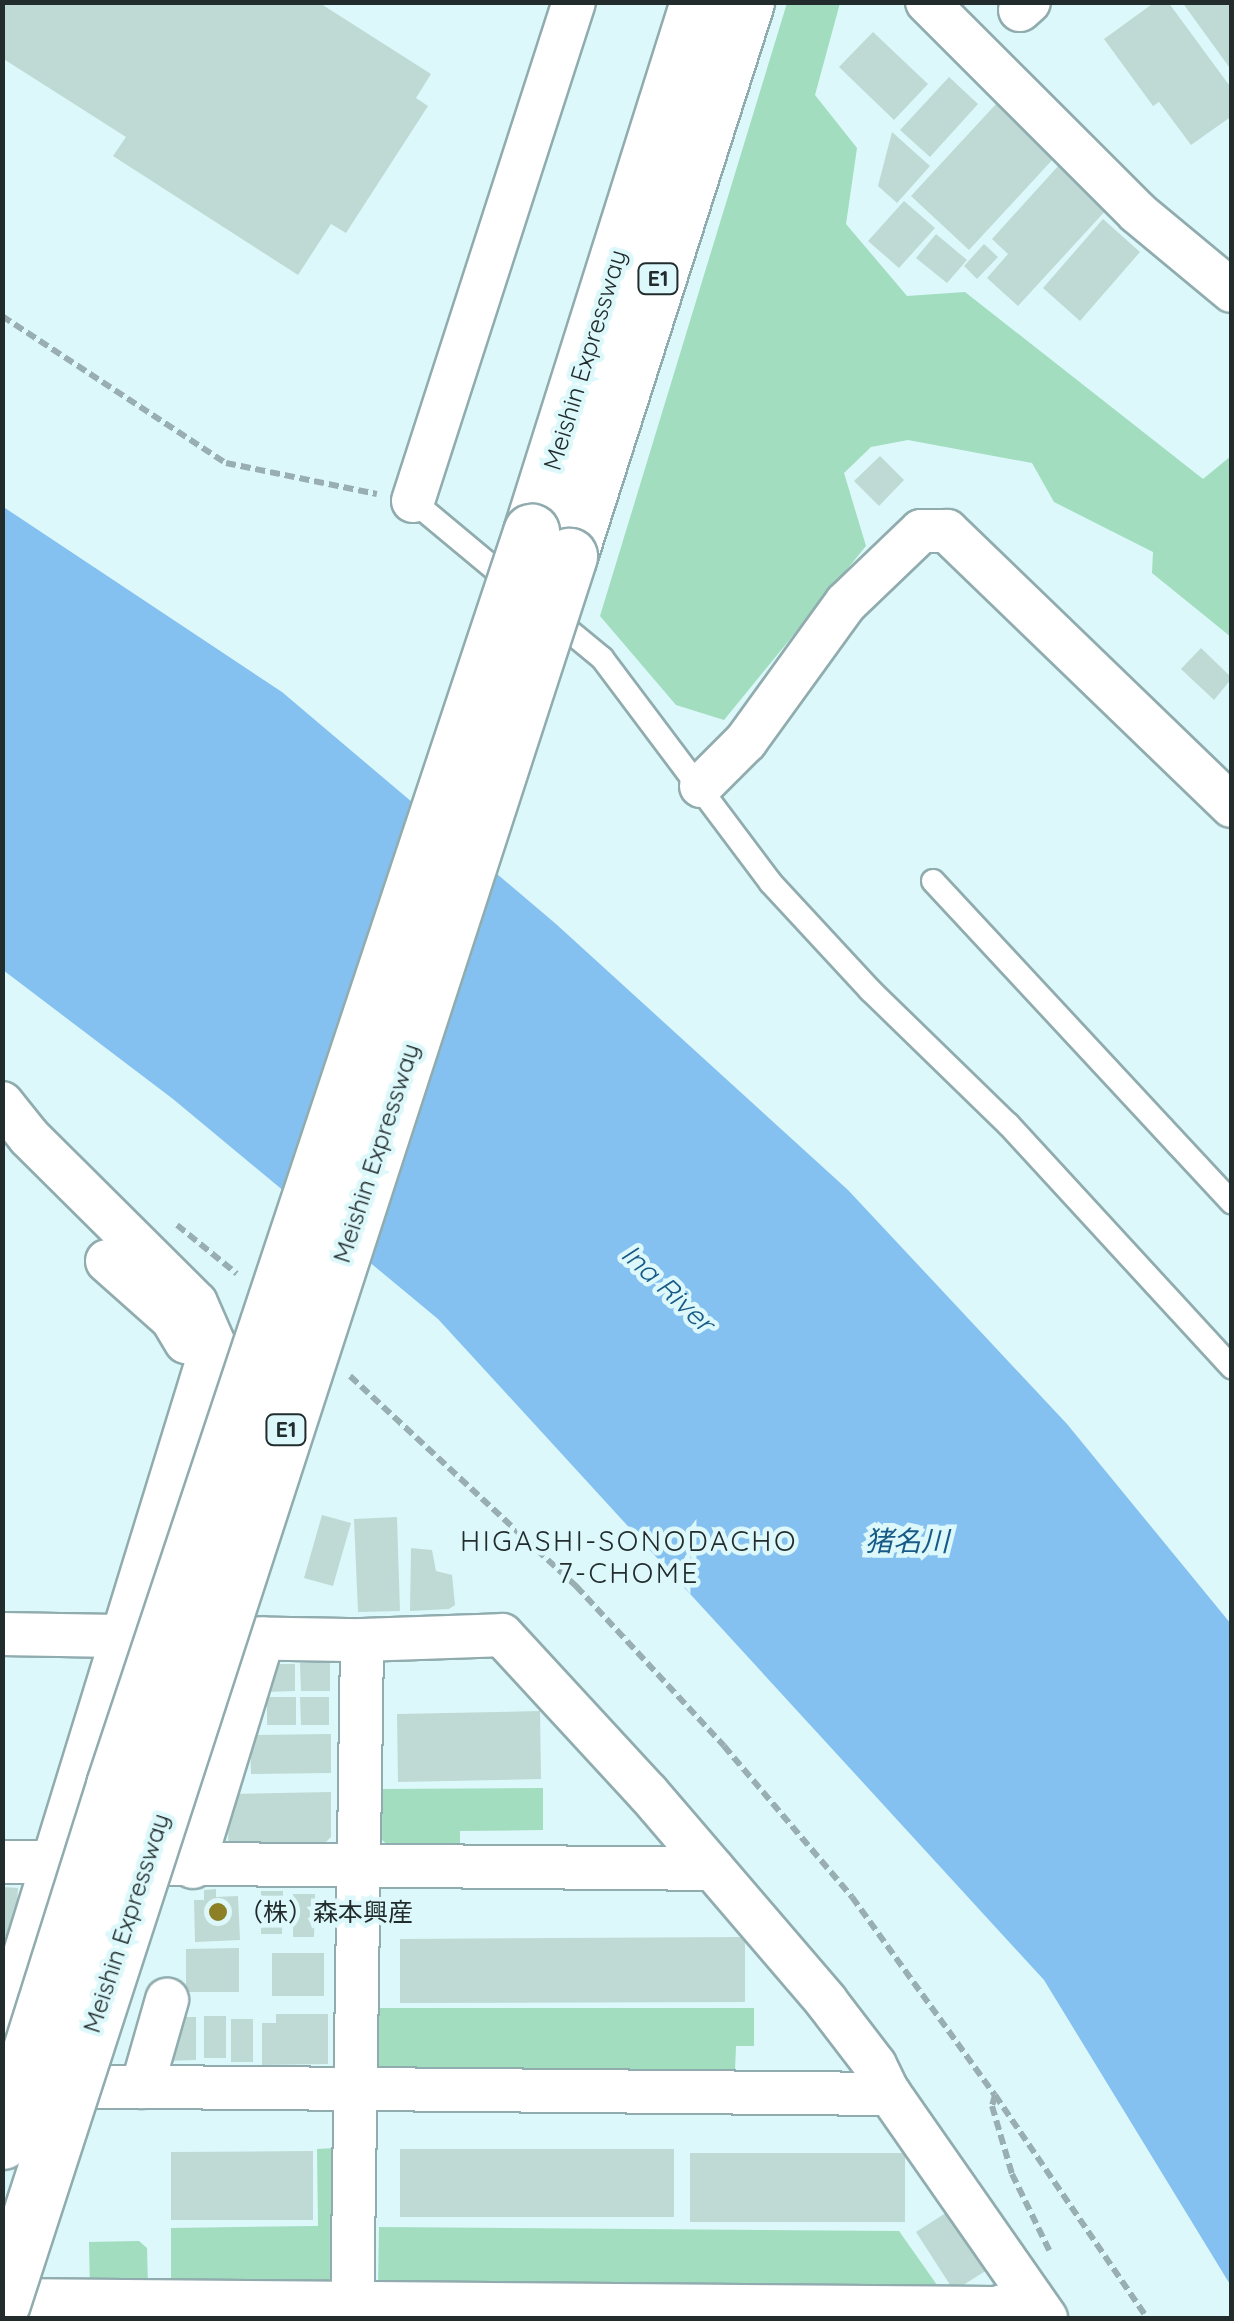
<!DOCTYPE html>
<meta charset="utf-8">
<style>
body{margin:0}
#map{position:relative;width:1234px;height:2321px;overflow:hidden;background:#dcf8fa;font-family:Quicksand,"Noto Sans JP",sans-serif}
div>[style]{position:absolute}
.green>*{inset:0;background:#a1ddbe}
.water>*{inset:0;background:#85c1f0}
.building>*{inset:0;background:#bfdad4}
.path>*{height:6px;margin-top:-3px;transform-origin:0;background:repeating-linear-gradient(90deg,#99aeb0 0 10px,transparent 0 15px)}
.roads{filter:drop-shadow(2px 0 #91acae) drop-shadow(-2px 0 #91acae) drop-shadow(0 2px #91acae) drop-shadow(0 -2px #91acae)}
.lane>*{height:22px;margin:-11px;padding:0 11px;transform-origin:11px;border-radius:11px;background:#fff}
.street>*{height:42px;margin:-21px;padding:0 21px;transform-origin:21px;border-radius:21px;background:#fff}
.highway>*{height:55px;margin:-27.5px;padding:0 27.5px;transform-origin:27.5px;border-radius:27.5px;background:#fff}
.bridges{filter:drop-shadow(2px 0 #91acae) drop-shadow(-2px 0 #91acae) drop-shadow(0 2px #91acae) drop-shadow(0 -2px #91acae)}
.highway-bridge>*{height:55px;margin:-27.5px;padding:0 27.5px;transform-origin:27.5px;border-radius:27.5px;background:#fff}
.dots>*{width:28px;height:28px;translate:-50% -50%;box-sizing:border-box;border:5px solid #dcf8fa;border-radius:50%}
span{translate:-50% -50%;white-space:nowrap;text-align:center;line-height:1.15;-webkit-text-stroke:9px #dcf8fa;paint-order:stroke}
.shield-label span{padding:2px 8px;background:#dcf8fa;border:2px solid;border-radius:8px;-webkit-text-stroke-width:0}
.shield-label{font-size:22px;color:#222c2d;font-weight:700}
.street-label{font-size:25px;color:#222c2d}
.poi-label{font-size:25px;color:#222c2d}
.left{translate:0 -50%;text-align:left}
.water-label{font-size:28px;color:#175a87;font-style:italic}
.neighbourhood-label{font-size:28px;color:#222c2d;letter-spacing:2.5px}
.frame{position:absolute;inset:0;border:5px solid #222c2d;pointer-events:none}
</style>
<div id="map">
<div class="green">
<i style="clip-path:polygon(787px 3px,840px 3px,815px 95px,857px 148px,846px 224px,907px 296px,965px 292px,1203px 479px,1231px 456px,1231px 637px,1152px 573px,1153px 552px,1054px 502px,1032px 463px,908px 440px,871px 447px,844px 473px,866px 546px,724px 720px,676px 705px,600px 616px)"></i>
<i style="clip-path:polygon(543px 1788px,543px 1830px,460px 1831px,460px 1851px,394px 1851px,381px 1839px,381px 1789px)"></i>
<i style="clip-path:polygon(378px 2008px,754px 2008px,754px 2046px,736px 2046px,735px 2070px,730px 2076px,378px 2076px)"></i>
<i style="clip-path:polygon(335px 2148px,335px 2275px,324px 2289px,171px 2290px,171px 2228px,318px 2226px,317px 2149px)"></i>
<i style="clip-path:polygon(379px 2227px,899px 2231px,942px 2292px,378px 2289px)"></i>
<i style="clip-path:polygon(139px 2241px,147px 2248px,148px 2286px,90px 2290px,89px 2242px)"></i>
</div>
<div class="water">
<i style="clip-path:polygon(2px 506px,282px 692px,556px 924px,848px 1190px,1067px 1424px,1231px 1624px,1231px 2286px,1044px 1980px,438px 1319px,173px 1099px,3px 970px)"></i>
</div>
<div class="building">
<i style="clip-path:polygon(2px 2px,318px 2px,431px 74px,416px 98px,428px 106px,346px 233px,331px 224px,298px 275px,113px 156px,126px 137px,2px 58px)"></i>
<i style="clip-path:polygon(1155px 2px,1168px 2px,1232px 89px,1232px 116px,1191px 145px,1159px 102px,1153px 106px,1104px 39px)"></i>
<i style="clip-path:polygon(1182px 2px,1232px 2px,1232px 71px)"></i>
<i style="clip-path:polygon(873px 32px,928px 84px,894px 120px,839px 67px)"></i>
<i style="clip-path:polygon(949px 77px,978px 104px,930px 157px,900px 130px)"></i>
<i style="clip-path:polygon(996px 104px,1054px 158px,969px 250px,911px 196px)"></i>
<i style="clip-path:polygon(892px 132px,930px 166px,897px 203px,878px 186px)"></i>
<i style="clip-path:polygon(1059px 165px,1107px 209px,1018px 306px,987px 278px,1008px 254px,992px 239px)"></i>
<i style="clip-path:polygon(904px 201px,935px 228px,899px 268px,868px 241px)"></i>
<i style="clip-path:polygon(1103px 219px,1140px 252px,1080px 321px,1043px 288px)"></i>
<i style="clip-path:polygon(936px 234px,967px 260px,947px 283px,916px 258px)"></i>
<i style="clip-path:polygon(984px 244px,998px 257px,977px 279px,964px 266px)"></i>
<i style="clip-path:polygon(880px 456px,904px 480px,879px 506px,854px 481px)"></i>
<i style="clip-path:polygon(1201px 648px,1232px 678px,1214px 700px,1181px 669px)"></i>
<i style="clip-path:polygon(322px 1515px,351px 1523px,333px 1586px,304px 1578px)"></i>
<i style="clip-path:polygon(397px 1517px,400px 1611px,358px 1612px,354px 1519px)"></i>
<i style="clip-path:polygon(411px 1548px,432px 1550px,436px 1571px,452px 1575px,455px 1605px,449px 1609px,410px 1611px)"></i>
<i style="clip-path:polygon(300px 1663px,330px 1663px,330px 1691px,301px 1691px)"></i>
<i style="clip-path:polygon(266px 1664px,295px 1664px,295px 1691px,266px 1692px)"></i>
<i style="clip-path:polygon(267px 1697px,296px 1697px,296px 1725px,267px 1725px)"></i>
<i style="clip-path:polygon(300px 1697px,329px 1697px,329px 1725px,301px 1725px)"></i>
<i style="clip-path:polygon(540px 1711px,541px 1779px,398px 1782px,397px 1714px)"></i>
<i style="clip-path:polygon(331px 1734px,331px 1773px,251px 1774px,250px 1735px)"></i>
<i style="clip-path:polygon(331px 1792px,331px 1837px,323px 1845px,228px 1846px,229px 1794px)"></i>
<i style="clip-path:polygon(2px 1887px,18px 1888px,15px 1937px,2px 1936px)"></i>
<i style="clip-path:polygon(216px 1889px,216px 1897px,238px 1896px,240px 1940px,195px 1942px,194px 1900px,204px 1900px,204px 1890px)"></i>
<i style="clip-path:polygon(261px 1891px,283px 1891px,282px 1934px,261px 1934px)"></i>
<i style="clip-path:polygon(293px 1894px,315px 1894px,314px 1937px,293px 1937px)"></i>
<i style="clip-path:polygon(745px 1937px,745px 2002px,400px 2003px,400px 1939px)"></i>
<i style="clip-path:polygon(239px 1948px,239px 1992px,186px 1992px,186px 1949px)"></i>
<i style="clip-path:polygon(272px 1953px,324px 1953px,324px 1996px,272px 1996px)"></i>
<i style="clip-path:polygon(276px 2014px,328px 2014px,328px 2064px,262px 2065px,262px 2023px,276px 2023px)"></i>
<i style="clip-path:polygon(204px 2016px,226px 2016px,226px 2058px,204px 2058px)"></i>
<i style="clip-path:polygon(166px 2017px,196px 2017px,196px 2060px,166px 2061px)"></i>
<i style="clip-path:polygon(231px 2019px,253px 2019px,253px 2062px,231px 2062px)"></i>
<i style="clip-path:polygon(400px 2149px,674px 2149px,674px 2217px,400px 2217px)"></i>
<i style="clip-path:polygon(313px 2151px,313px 2220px,171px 2220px,171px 2152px)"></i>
<i style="clip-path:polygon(690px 2153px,905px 2153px,905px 2222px,690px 2222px)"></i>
<i style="clip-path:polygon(952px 2209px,990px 2268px,954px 2291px,916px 2232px)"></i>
</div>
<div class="path">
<i style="left:2px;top:316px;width:268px;rotate:33.3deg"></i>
<i style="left:226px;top:463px;width:154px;rotate:11.6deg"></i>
<i style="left:177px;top:1225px;width:77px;rotate:39.2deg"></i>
<i style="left:350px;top:1376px;width:309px;rotate:42.9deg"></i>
<i style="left:576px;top:1586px;width:218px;rotate:47.2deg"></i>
<i style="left:724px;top:1746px;width:198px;rotate:49.7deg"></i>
<i style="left:852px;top:1897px;width:244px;rotate:54.2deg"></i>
<i style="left:995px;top:2095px;width:270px;rotate:55.7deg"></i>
<i style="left:995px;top:2095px;width:11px;rotate:105deg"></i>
<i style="left:992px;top:2106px;width:71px;rotate:73.6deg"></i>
<i style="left:1012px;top:2174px;width:85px;rotate:64deg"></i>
</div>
<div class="roads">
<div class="lane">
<i style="left:413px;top:501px;width:133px;rotate:39.8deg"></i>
<i style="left:551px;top:616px;width:66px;rotate:39.5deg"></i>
<i style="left:602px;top:658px;width:281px;rotate:53.1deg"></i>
<i style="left:771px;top:883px;width:146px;rotate:47.2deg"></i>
<i style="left:870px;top:990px;width:192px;rotate:44.2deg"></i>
<i style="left:1008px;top:1124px;width:331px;rotate:47.4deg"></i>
<i style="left:933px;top:881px;width:439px;rotate:47.1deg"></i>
</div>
<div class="street">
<i style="left:927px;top:2px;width:298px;rotate:45deg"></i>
<i style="left:1138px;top:213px;width:122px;rotate:39.7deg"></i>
<i style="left:1020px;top:10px;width:12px;rotate:-42deg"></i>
<i style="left:413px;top:501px;width:524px;rotate:-72.12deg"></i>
<i style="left:701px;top:786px;width:64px;rotate:-45deg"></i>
<i style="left:746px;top:741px;width:170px;rotate:-54.1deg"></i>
<i style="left:846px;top:603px;width:104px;rotate:-43.8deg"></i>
<i style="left:921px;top:531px;width:26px"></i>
<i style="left:947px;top:531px;width:396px;rotate:44deg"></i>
<i style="left:2px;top:1103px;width:43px;rotate:51.5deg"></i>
<i style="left:29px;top:1137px;width:235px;rotate:44.8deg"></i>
<i style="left:196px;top:1303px;width:43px;rotate:66.4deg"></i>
<i style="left:213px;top:1342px;width:718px;rotate:107.1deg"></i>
<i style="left:107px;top:1261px;width:87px;rotate:41.7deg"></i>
<i style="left:172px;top:1319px;width:27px;rotate:59deg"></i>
<i style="left:2px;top:1634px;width:360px;rotate:1deg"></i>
<i style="left:362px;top:1640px;width:140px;rotate:-2deg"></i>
<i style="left:502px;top:1635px;width:215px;rotate:47.3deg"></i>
<i style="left:648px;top:1793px;width:274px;rotate:49.4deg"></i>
<i style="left:826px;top:2001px;width:81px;rotate:52.6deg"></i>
<i style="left:875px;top:2065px;width:28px;rotate:64deg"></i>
<i style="left:887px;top:2090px;width:278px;rotate:55.1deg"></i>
<i style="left:2px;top:1862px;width:711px;rotate:0.56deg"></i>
<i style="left:193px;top:1867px;width:239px;rotate:-73deg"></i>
<i style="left:43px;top:2086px;width:847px;rotate:0.54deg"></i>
<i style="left:142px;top:2087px;width:91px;rotate:-74deg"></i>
<i style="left:2px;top:2300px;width:993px;rotate:0.46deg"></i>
<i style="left:995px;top:2308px;width:38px;rotate:-15deg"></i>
<i style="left:352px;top:2318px;width:678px;rotate:-89.15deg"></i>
</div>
<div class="highway">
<i style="left:531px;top:532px;width:556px;rotate:-72.51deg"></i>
<i style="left:569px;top:556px;width:582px;rotate:-72.28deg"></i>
</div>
</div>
<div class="bridges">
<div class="highway-bridge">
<i style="left:2px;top:2141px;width:373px;rotate:-72.5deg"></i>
<i style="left:114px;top:1785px;width:1321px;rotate:-71.59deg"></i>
<i style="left:2px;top:2303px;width:1837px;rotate:-72.02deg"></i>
</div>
</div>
<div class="dots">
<i style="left:218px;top:1912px;background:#8d7f26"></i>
</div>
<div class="shield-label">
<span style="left:658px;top:279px">E1</span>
<span style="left:286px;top:1430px">E1</span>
</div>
<div class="street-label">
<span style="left:585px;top:360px;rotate:-73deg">Meishin Expressway</span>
<span style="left:376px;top:1153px;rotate:-72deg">Meishin Expressway</span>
<span style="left:126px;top:1923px;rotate:-72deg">Meishin Expressway</span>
</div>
<div class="poi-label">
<span class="left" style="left:238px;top:1912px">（株）森本興産</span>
</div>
<div class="water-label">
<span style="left:668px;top:1288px;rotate:43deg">Ina River</span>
<span style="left:907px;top:1541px">猪名川</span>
</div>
<div class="neighbourhood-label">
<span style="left:629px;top:1557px">HIGASHI-SONODACHO<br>7-CHOME</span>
</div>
<div class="frame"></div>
</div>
